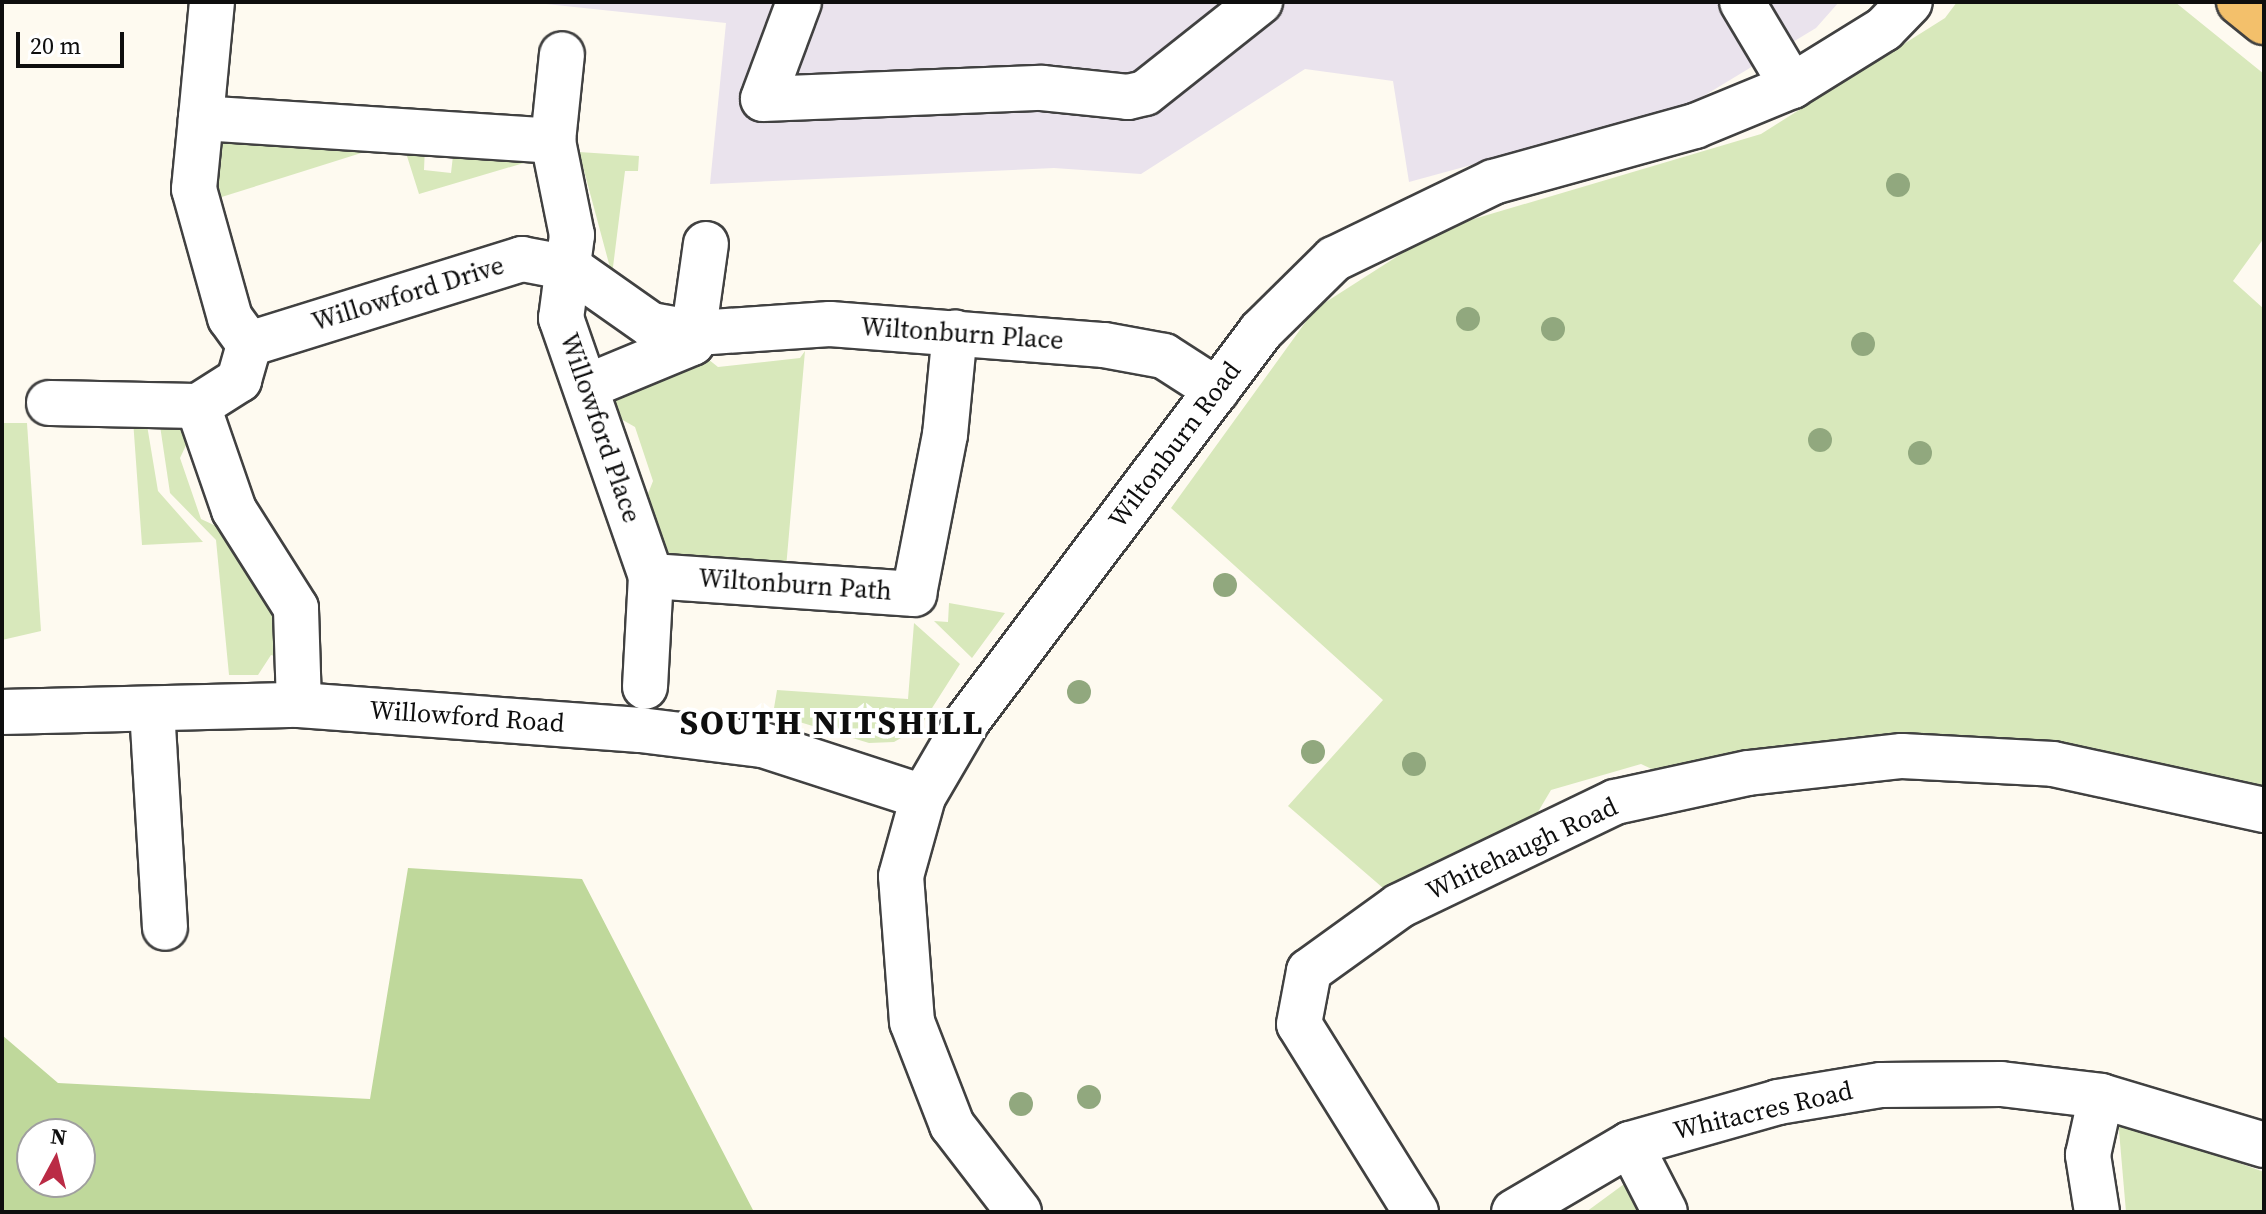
<!DOCTYPE html>
<style>
body{margin:0}
#map{position:relative;width:2266px;height:1214px;overflow:hidden;background:#fefaf0;font-family:"Source Serif 4",serif}
div>[style]{position:absolute}
.industrial>*{inset:0;background:#eae3ed}
.green>*{inset:0;background:#d8e8bb}
.forest>*{inset:0;background:#bfd89b}
.roads{filter:drop-shadow(2px 0 #414141) drop-shadow(-2px 0 #414141) drop-shadow(0 2px #414141) drop-shadow(0 -2px #414141)}
.minor>*{height:44px;margin:-22px;padding:0 22px;transform-origin:22px;border-radius:22px;background:#fff}
.major>*{height:44px;margin:-22px;padding:0 22px;transform-origin:22px;border-radius:22px;background:#f3c06b}
.trees>*{width:24px;height:24px;margin:-12px;border-radius:50%;background:#91a87e}
span{translate:-50% -50%;white-space:nowrap;text-align:center;line-height:1.15;-webkit-text-stroke:8px #fff;paint-order:stroke}
.street-label{font-size:26px;color:#0e0e0e}
.district-label{font-size:34px;color:#0e0e0e;font-weight:700;letter-spacing:2px}
.frame{position:absolute;inset:0;border:4px solid #0e0e0e;pointer-events:none}
.north{position:absolute;left:16px;top:1118px;width:80px;height:80px;box-sizing:border-box;background:#fff;border:2px solid #9f9f9f;border-radius:50%;rotate:7deg;font-size:22px;font-weight:700;line-height:32px;text-align:center;color:#0e0e0e}
.north::after{content:'';display:block;margin:auto;width:28px;height:36px;background:#ba2b45;clip-path:polygon(50% 0,100% 100%,50% 72%,0 100%)}
.scale{position:absolute;left:16px;top:32px;width:108px;height:36px;box-sizing:border-box;border:4px solid #0e0e0e;border-top:0;padding-left:10px;font-size:24px;line-height:28px;white-space:nowrap;color:#0e0e0e;-webkit-text-stroke:6px #fff;paint-order:stroke}
</style>
<div id="map">
<div class="industrial">
<i style="clip-path:polygon(527px 2px,1839px 2px,1816px 28px,1687px 106px,1409px 182px,1393px 81px,1305px 69px,1141px 174px,1054px 168px,710px 184px,726px 23px)"></i>
</div>
<div class="green">
<i style="clip-path:polygon(1957px 2px,2175px 2px,2264px 74px,2264px 238px,2233px 281px,2264px 309px,2264px 797px,2148px 765px,1669px 777px,1641px 764px,1551px 790px,1532px 822px,1383px 888px,1288px 806px,1383px 700px,1171px 508px,1315px 309px,1440px 229px,1761px 134px,1945px 18px)"></i>
<i style="clip-path:polygon(215px 139px,393px 143px,212px 200px)"></i>
<i style="clip-path:polygon(425px 146px,424px 170px,451px 173px,454px 147px,534px 160px,419px 194px,406px 153px)"></i>
<i style="clip-path:polygon(579px 152px,639px 156px,638px 171px,625px 171px,612px 275px)"></i>
<i style="clip-path:polygon(805px 351px,786px 568px,662px 560px,644px 504px,653px 481px,635px 427px,614px 415px,605px 389px,703px 355px,718px 367px,800px 358px)"></i>
<i style="clip-path:polygon(146px 419px,158px 491px,203px 542px,142px 545px,133px 420px)"></i>
<i style="clip-path:polygon(159px 419px,181px 426px,188px 441px,180px 458px,201px 519px,231px 533px,272px 595px,281px 658px,271px 655px,258px 675px,229px 675px,216px 540px,170px 493px)"></i>
<i style="clip-path:polygon(2px 423px,27px 423px,41px 631px,2px 640px)"></i>
<i style="clip-path:polygon(949px 603px,1005px 613px,972px 658px,934px 621px,948px 622px)"></i>
<i style="clip-path:polygon(914px 623px,960px 664px,920px 727px,894px 742px,869px 743px,773px 714px,777px 690px,908px 699px)"></i>
<i style="clip-path:polygon(2118px 1119px,2264px 1172px,2264px 1212px,2126px 1212px)"></i>
<i style="clip-path:polygon(1635px 1176px,1649px 1212px,1586px 1212px)"></i>
</div>
<div class="forest">
<i style="clip-path:polygon(evenodd,408px 868px,582px 879px,754px 1212px,2px 1212px,2px 1035px,58px 1083px,370px 1099px,408px 868px,32px 1134px,80px 1134px,80px 1182px,32px 1182px,32px 1134px)"></i>
</div>
<div class="roads">
<div class="minor">
<i style="left:799px;top:2px;width:103px;rotate:110.4deg"></i>
<i style="left:763px;top:99px;width:279px;rotate:-2.3deg"></i>
<i style="left:1042px;top:88px;width:86px;rotate:6deg"></i>
<i style="left:1128px;top:97px;width:17px;rotate:-13deg"></i>
<i style="left:1145px;top:93px;width:147px;rotate:-38.4deg"></i>
<i style="left:1742px;top:2px;width:98px;rotate:59.2deg"></i>
<i style="left:201px;top:118px;width:117px;rotate:-84.6deg"></i>
<i style="left:553px;top:141px;width:87px;rotate:-84.1deg"></i>
<i style="left:249px;top:344px;width:286px;rotate:-17.3deg"></i>
<i style="left:522px;top:259px;width:49px;rotate:10.6deg"></i>
<i style="left:570px;top:268px;width:99px;rotate:35.1deg"></i>
<i style="left:651px;top:325px;width:47px;rotate:9.9deg"></i>
<i style="left:697px;top:333px;width:133px;rotate:-3.9deg"></i>
<i style="left:830px;top:324px;width:275px;rotate:4.4deg"></i>
<i style="left:1104px;top:345px;width:61px;rotate:10.4deg"></i>
<i style="left:1164px;top:356px;width:63px;rotate:32.7deg"></i>
<i style="left:586px;top:387px;width:115px;rotate:-22.5deg"></i>
<i style="left:692px;top:343px;width:100px;rotate:-82deg"></i>
<i style="left:49px;top:403px;width:149px;rotate:1.2deg"></i>
<i style="left:651px;top:576px;width:264px;rotate:3.9deg"></i>
<i style="left:914px;top:594px;width:162px;rotate:-79deg"></i>
<i style="left:945px;top:435px;width:103px;rotate:-84.5deg"></i>
<i style="left:299px;top:705px;width:97px;rotate:-91.8deg"></i>
<i style="left:296px;top:608px;width:116px;rotate:-122.3deg"></i>
<i style="left:234px;top:510px;width:110px;rotate:-109.1deg"></i>
<i style="left:198px;top:406px;width:49px;rotate:-32.4deg"></i>
<i style="left:239px;top:380px;width:37px;rotate:-74deg"></i>
<i style="left:249px;top:344px;width:32px;rotate:-126deg"></i>
<i style="left:230px;top:318px;width:134px;rotate:-105.6deg"></i>
<i style="left:194px;top:189px;width:71px;rotate:-84.4deg"></i>
<i style="left:201px;top:118px;width:353px;rotate:3.7deg"></i>
<i style="left:553px;top:141px;width:96px;rotate:78.6deg"></i>
<i style="left:572px;top:235px;width:84px;rotate:97.5deg"></i>
<i style="left:561px;top:318px;width:273px;rotate:70.8deg"></i>
<i style="left:651px;top:576px;width:111px;rotate:93.1deg"></i>
<i style="left:152px;top:709px;width:219px;rotate:86.6deg"></i>
<i style="left:2px;top:712px;width:297px;rotate:-1.4deg"></i>
<i style="left:299px;top:705px;width:342px;rotate:4.2deg"></i>
<i style="left:640px;top:730px;width:124px;rotate:7deg"></i>
<i style="left:763px;top:745px;width:168px;rotate:18deg"></i>
<i style="left:1630px;top:1144px;width:76px;rotate:62.8deg"></i>
<i style="left:1019px;top:1212px;width:110px;rotate:-127.6deg"></i>
<i style="left:952px;top:1125px;width:110px;rotate:-111.2deg"></i>
<i style="left:912px;top:1022px;width:146px;rotate:-94.3deg"></i>
<i style="left:901px;top:876px;width:82px;rotate:-74.4deg"></i>
<i style="left:923px;top:797px;width:89px;rotate:-59.7deg"></i>
<i style="left:968px;top:720px;width:487px;rotate:-53deg"></i>
<i style="left:1261px;top:331px;width:103px;rotate:-44.6deg"></i>
<i style="left:1334px;top:259px;width:177px;rotate:-25.8deg"></i>
<i style="left:1493px;top:182px;width:210px;rotate:-15.5deg"></i>
<i style="left:1695px;top:126px;width:105px;rotate:-22.4deg"></i>
<i style="left:1792px;top:86px;width:108px;rotate:-31.8deg"></i>
<i style="left:1884px;top:29px;width:37px;rotate:-46deg"></i>
<i style="left:1416px;top:1212px;width:221px;rotate:-121.9deg"></i>
<i style="left:1299px;top:1024px;width:54px;rotate:-79.3deg"></i>
<i style="left:1309px;top:971px;width:111px;rotate:-35.8deg"></i>
<i style="left:1399px;top:906px;width:240px;rotate:-25.7deg"></i>
<i style="left:1615px;top:802px;width:136px;rotate:-12.3deg"></i>
<i style="left:1748px;top:773px;width:155px;rotate:-6.3deg"></i>
<i style="left:1902px;top:756px;width:151px;rotate:3deg"></i>
<i style="left:2053px;top:764px;width:216px;rotate:12.3deg"></i>
<i style="left:1514px;top:1212px;width:134px;rotate:-30.4deg"></i>
<i style="left:1630px;top:1144px;width:154px;rotate:-15.8deg"></i>
<i style="left:1778px;top:1102px;width:104px;rotate:-9.4deg"></i>
<i style="left:1881px;top:1085px;width:120px;rotate:-0.5deg"></i>
<i style="left:2001px;top:1084px;width:101px;rotate:6.8deg"></i>
<i style="left:2101px;top:1096px;width:170px;rotate:16.7deg"></i>
<i style="left:2097px;top:1212px;width:58px;rotate:-99deg"></i>
<i style="left:2088px;top:1155px;width:60px;rotate:-77.6deg"></i>
</div>
<div class="major">
<i style="left:2239px;top:2px;width:32px;rotate:39deg"></i>
</div>
</div>
<div class="trees">
<i style="left:1898px;top:185px"></i>
<i style="left:1468px;top:319px"></i>
<i style="left:1553px;top:329px"></i>
<i style="left:1863px;top:344px"></i>
<i style="left:1820px;top:440px"></i>
<i style="left:1920px;top:453px"></i>
<i style="left:1225px;top:585px"></i>
<i style="left:1079px;top:692px"></i>
<i style="left:1313px;top:752px"></i>
<i style="left:1414px;top:764px"></i>
<i style="left:1089px;top:1097px"></i>
<i style="left:1021px;top:1104px"></i>
</div>
<div class="street-label">
<span style="left:408px;top:294px;rotate:-17deg">Willowford Drive</span>
<span style="left:962px;top:334px;rotate:4deg">Wiltonburn Place</span>
<span style="left:600px;top:428px;rotate:71deg">Willowford Place</span>
<span style="left:1175px;top:445px;rotate:-53deg">Wiltonburn Road</span>
<span style="left:795px;top:585px;rotate:4deg">Wiltonburn Path</span>
<span style="left:467px;top:717px;rotate:4deg">Willowford Road</span>
<span style="left:1522px;top:849px;rotate:-25deg">Whitehaugh Road</span>
<span style="left:1763px;top:1111px;rotate:-13deg">Whitacres Road</span>
</div>
<div class="district-label">
<span style="left:832px;top:723px">SOUTH NITSHILL</span>
</div>
<div class="frame"></div>
<div class="north">N</div>
<div class="scale">20 m</div>
</div>
